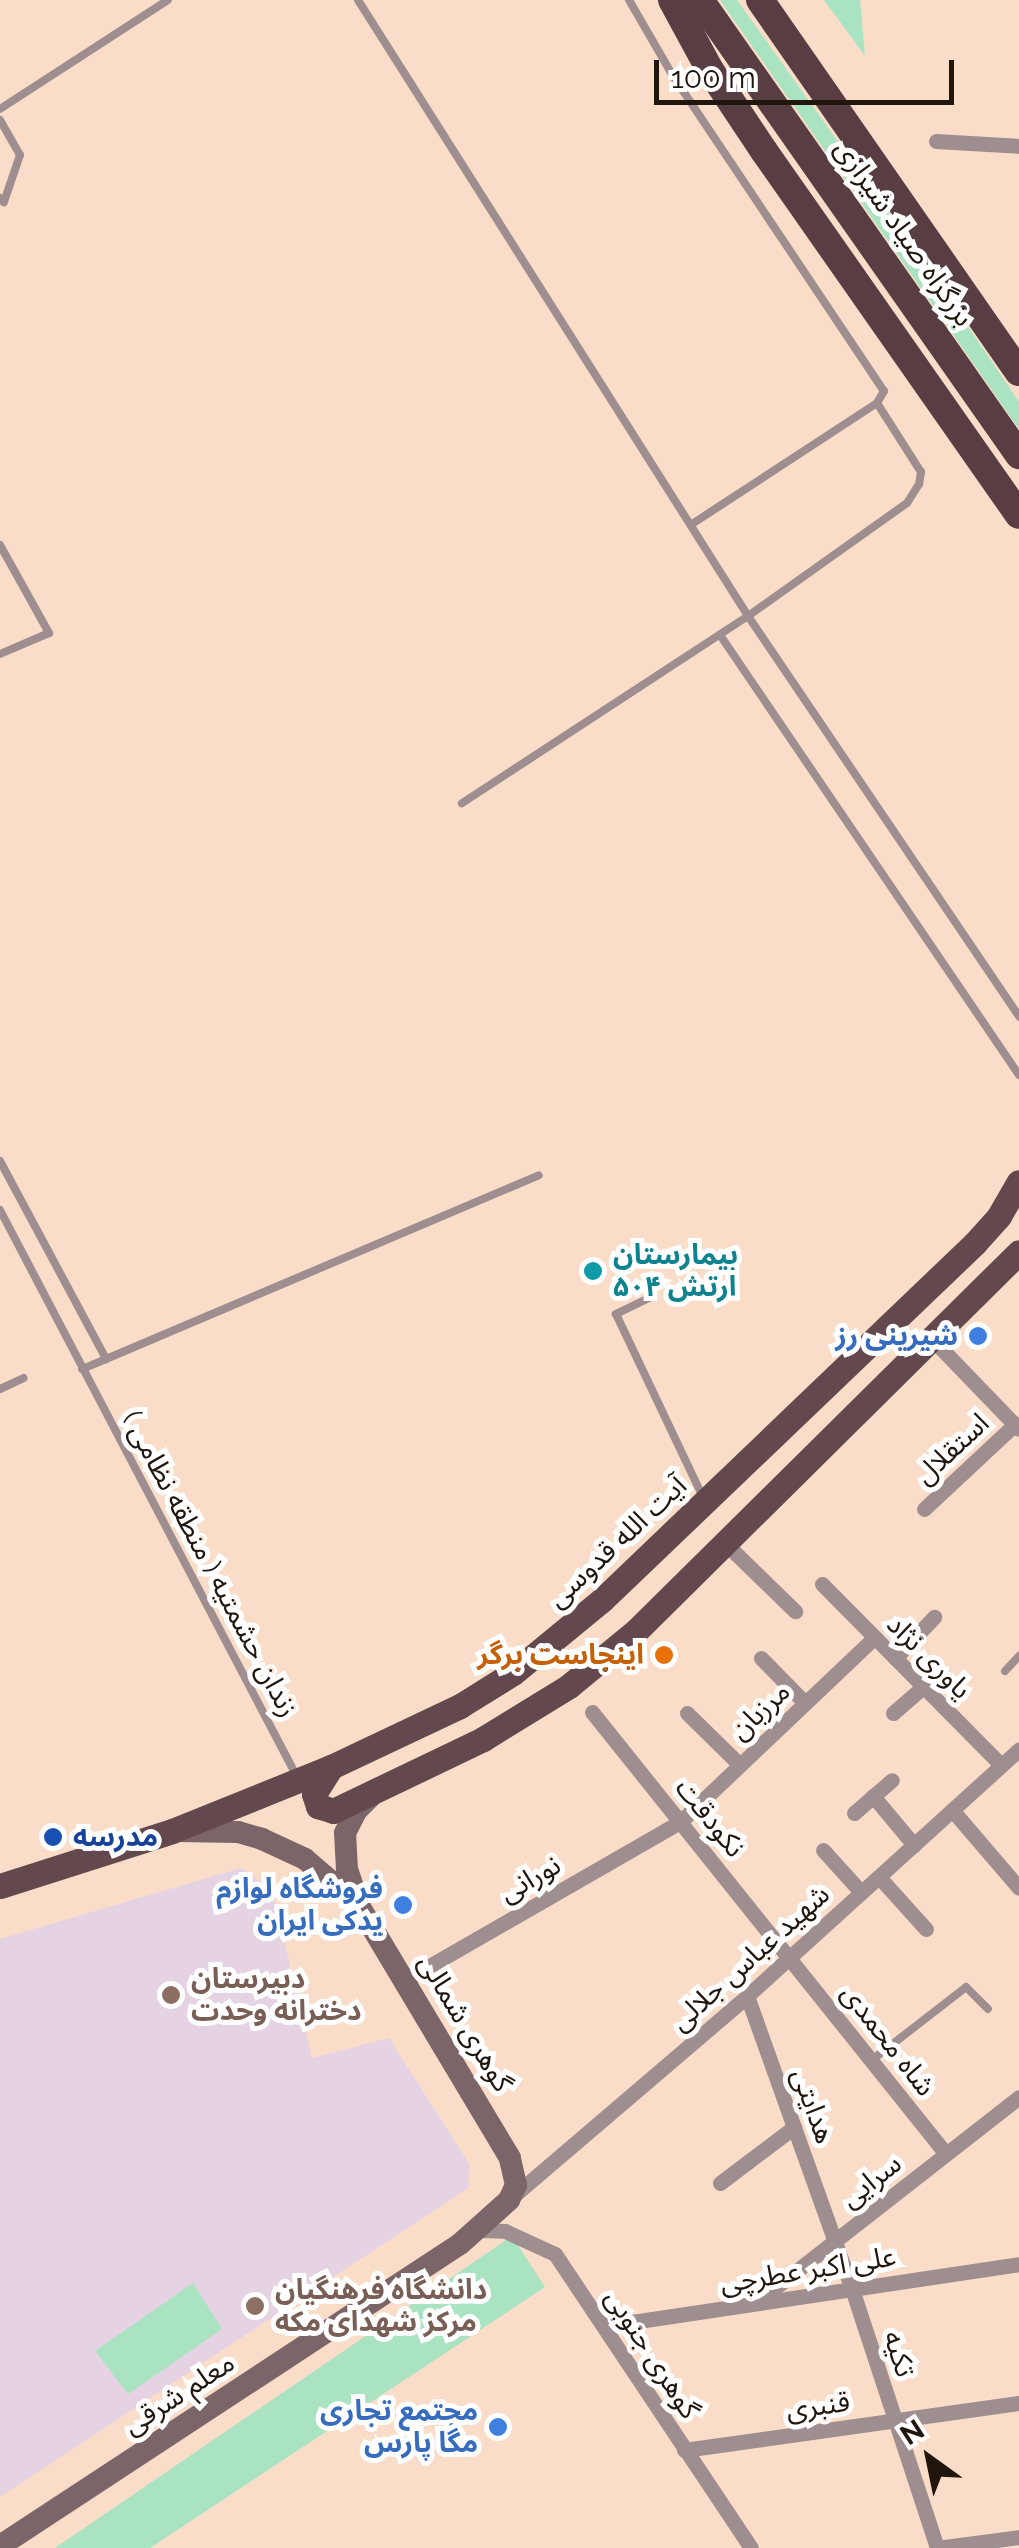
<!DOCTYPE html>
<meta charset="utf-8">
<style>
body{margin:0}
#map{position:relative;width:1019px;height:2548px;overflow:hidden;background:#faddc8;font-family:Raleway,"Noto Sans Arabic",sans-serif}
div>[style]{position:absolute}
.education>*{inset:0;background:#e5d3e4}
.green>*{inset:0;background:#a9e3c1}
.service>*{height:8px;margin:-4px;padding:0 4px;transform-origin:4px;border-radius:4px;background:#9e8e90}
.minor>*{height:15px;margin:-7.5px;padding:0 7.5px;transform-origin:7.5px;border-radius:7.5px;background:#9e8e90}
.secondary>*{height:22px;margin:-11px;padding:0 11px;transform-origin:11px;border-radius:11px;background:#7c6569}
.primary>*{height:25px;margin:-12.5px;padding:0 12.5px;transform-origin:12.5px;border-radius:12.5px;background:#63494d}
.trunk>*{height:28px;margin:-14px;padding:0 14px;transform-origin:14px;border-radius:14px;background:#583d42}
.dots>*{width:28px;height:28px;translate:-50% -50%;box-sizing:border-box;border:5px solid #fff;border-radius:50%}
span{translate:-50% -50%;white-space:nowrap;text-align:center;line-height:1.15;-webkit-text-stroke:10px #fff;paint-order:stroke}
.street-label{font-size:28px;color:#20160e}
.culture-label{font-size:28px;color:#0d838f;font-weight:700}
.left{translate:0 -50%;text-align:left}
.shop-label{font-size:28px;color:#366cbe;font-weight:700}
.right{translate:-100% -50%;text-align:right}
.food-label{font-size:28px;color:#c56008;font-weight:700}
.transit-label{font-size:28px;color:#164399;font-weight:700}
.education-label{font-size:28px;color:#785e54;font-weight:700}
.north{position:absolute;left:879px;top:2408px;width:100px;height:100px;-webkit-text-stroke:8px #fff;paint-order:stroke;rotate:327deg;font-size:28px;font-weight:700;line-height:40px;text-align:center;color:#20160e}
.north::after{content:'';display:block;margin:auto;width:35px;height:45px;background:#20160e;clip-path:polygon(50% 0,100% 100%,50% 72%,0 100%)}
.scale{position:absolute;left:654px;top:60px;width:300px;height:45px;box-sizing:border-box;border:5px solid #20160e;border-top:0;padding-left:12px;font-size:30px;line-height:35px;white-space:nowrap;color:#20160e;-webkit-text-stroke:8px #fff;paint-order:stroke}
</style>
<div id="map">
<div class="education">
<i style="clip-path:polygon(241px 1868px,272px 1890px,312px 2058px,389px 2038px,470px 2165px,468px 2188px,0 2497px,0 1939px)"></i>
</div>
<div class="green">
<i style="clip-path:polygon(720px 0,737px 0,933px 275px,1019px 402px,1019px 429px)"></i>
<i style="clip-path:polygon(824px 0,860px 0,865px 56px)"></i>
<i style="clip-path:polygon(512px 2236px,545px 2287px,150px 2548px,55px 2548px)"></i>
<i style="clip-path:polygon(193px 2283px,222px 2329px,128px 2394px,95px 2351px)"></i>
</div>
<div class="service">
<i style="left:358px;top:0;width:729px;rotate:57.66deg"></i>
<i style="left:748px;top:616px;width:342px;rotate:146.8deg"></i>
<i style="left:629px;top:0;width:88px;rotate:59.9deg"></i>
<i style="left:673px;top:76px;width:379px;rotate:56.2deg"></i>
<i style="left:884px;top:391px;width:14px;rotate:120deg"></i>
<i style="left:877px;top:403px;width:221px;rotate:146.8deg"></i>
<i style="left:0;top:109px;width:200px;rotate:-33deg"></i>
<i style="left:0;top:120px;width:40px;rotate:60.3deg"></i>
<i style="left:20px;top:155px;width:50px;rotate:108.8deg"></i>
<i style="left:4px;top:202px;width:6px;rotate:-135deg"></i>
<i style="left:877px;top:403px;width:82px;rotate:57.5deg"></i>
<i style="left:921px;top:472px;width:12px;rotate:99deg"></i>
<i style="left:919px;top:484px;width:22px;rotate:122deg"></i>
<i style="left:907px;top:503px;width:195px;rotate:144.6deg"></i>
<i style="left:748px;top:616px;width:484px;rotate:55.9deg"></i>
<i style="left:0;top:545px;width:101px;rotate:60.9deg"></i>
<i style="left:49px;top:633px;width:53px;rotate:156.8deg"></i>
<i style="left:720px;top:635px;width:532px;rotate:55.8deg"></i>
<i style="left:0;top:1161px;width:225px;rotate:61.8deg"></i>
<i style="left:106px;top:1359px;width:26px;rotate:157deg"></i>
<i style="left:0;top:1210px;width:640px;rotate:62.35deg"></i>
<i style="left:649px;top:1298px;width:37px;rotate:154deg"></i>
<i style="left:616px;top:1314px;width:203px;rotate:64.6deg"></i>
<i style="left:106px;top:1359px;width:470px;rotate:-23deg"></i>
<i style="left:0;top:1389px;width:26px;rotate:-25deg"></i>
<i style="left:1005px;top:1671px;width:21px;rotate:-47deg"></i>
<i style="left:872px;top:2060px;width:119px;rotate:-37.8deg"></i>
<i style="left:966px;top:1987px;width:31px;rotate:45deg"></i>
</div>
<div class="minor">
<i style="left:936px;top:141px;width:83px;rotate:3.4deg"></i>
<i style="left:934px;top:1341px;width:122px;rotate:46deg"></i>
<i style="left:924px;top:1509px;width:125px;rotate:-43deg"></i>
<i style="left:725px;top:1543px;width:98px;rotate:44.2deg"></i>
<i style="left:822px;top:1584px;width:255px;rotate:45.3deg"></i>
<i style="left:761px;top:1658px;width:63px;rotate:45.6deg"></i>
<i style="left:895px;top:1658px;width:57px;rotate:-46.4deg"></i>
<i style="left:592px;top:1712px;width:566px;rotate:51.31deg"></i>
<i style="left:687px;top:1713px;width:74px;rotate:44.5deg"></i>
<i style="left:893px;top:1713px;width:40px;rotate:-41deg"></i>
<i style="left:873px;top:1796px;width:64px;rotate:50.1deg"></i>
<i style="left:953px;top:1811px;width:101px;rotate:49.4deg"></i>
<i style="left:854px;top:1813px;width:50px;rotate:-41deg"></i>
<i style="left:823px;top:1850px;width:57px;rotate:47.9deg"></i>
<i style="left:879px;top:1877px;width:70px;rotate:47.9deg"></i>
<i style="left:405px;top:1980px;width:319px;rotate:-29.9deg"></i>
<i style="left:681px;top:1821px;width:266px;rotate:-43.5deg"></i>
<i style="left:747px;top:1996px;width:311px;rotate:70.3deg"></i>
<i style="left:852px;top:2289px;width:273px;rotate:71.8deg"></i>
<i style="left:720px;top:2183px;width:93px;rotate:-37.1deg"></i>
<i style="left:512px;top:2197px;width:309px;rotate:-40.5deg"></i>
<i style="left:747px;top:1996px;width:367px;rotate:-42.2deg"></i>
<i style="left:480px;top:2230px;width:25px;rotate:2deg"></i>
<i style="left:505px;top:2231px;width:55px;rotate:24.7deg"></i>
<i style="left:555px;top:2254px;width:353px;rotate:56.3deg"></i>
<i style="left:758px;top:2301px;width:331px;rotate:-38deg"></i>
<i style="left:605px;top:2326px;width:419px;rotate:-8.5deg"></i>
<i style="left:684px;top:2450px;width:338px;rotate:-8deg"></i>
<i style="left:937px;top:2548px;width:83px;rotate:-7.6deg"></i>
</div>
<div class="secondary">
<i style="left:177px;top:1831px;width:61px;rotate:0.9deg"></i>
<i style="left:238px;top:1832px;width:25px;rotate:16deg"></i>
<i style="left:262px;top:1839px;width:47px;rotate:24.9deg"></i>
<i style="left:305px;top:1859px;width:65px;rotate:40.6deg"></i>
<i style="left:0;top:2546px;width:550px;rotate:-33.29deg"></i>
<i style="left:460px;top:2244px;width:66px;rotate:-41.9deg"></i>
<i style="left:509px;top:2200px;width:17px;rotate:-65deg"></i>
<i style="left:516px;top:2185px;width:28px;rotate:-103deg"></i>
<i style="left:510px;top:2158px;width:292px;rotate:-120.9deg"></i>
<i style="left:360px;top:1907px;width:39px;rotate:-109deg"></i>
<i style="left:347px;top:1870px;width:37px;rotate:-93deg"></i>
<i style="left:345px;top:1833px;width:25px;rotate:-63deg"></i>
<i style="left:356px;top:1811px;width:21px;rotate:-45deg"></i>
</div>
<div class="primary">
<i style="left:331px;top:1767px;width:32px;rotate:122deg"></i>
<i style="left:314px;top:1794px;width:13px;rotate:72deg"></i>
<i style="left:318px;top:1806px;width:16px;rotate:18deg"></i>
<i style="left:333px;top:1811px;width:166px;rotate:-25.6deg"></i>
<i style="left:483px;top:1739px;width:101px;rotate:-31.6deg"></i>
<i style="left:569px;top:1686px;width:88px;rotate:-39.5deg"></i>
<i style="left:637px;top:1630px;width:537px;rotate:-44.7deg"></i>
<i style="left:0;top:1886px;width:181px;rotate:-17.7deg"></i>
<i style="left:172px;top:1831px;width:171px;rotate:-21.9deg"></i>
<i style="left:331px;top:1767px;width:143px;rotate:-25.3deg"></i>
<i style="left:460px;top:1706px;width:62px;rotate:-31.9deg"></i>
<i style="left:513px;top:1673px;width:115px;rotate:-39.4deg"></i>
<i style="left:602px;top:1600px;width:516px;rotate:-43.74deg"></i>
<i style="left:975px;top:1243px;width:36px;rotate:-48deg"></i>
<i style="left:999px;top:1216px;width:39px;rotate:-60deg"></i>
</div>
<div class="trunk">
<i style="left:672px;top:0;width:80px;rotate:61.5deg"></i>
<i style="left:710px;top:70px;width:97px;rotate:56.3deg"></i>
<i style="left:764px;top:151px;width:444px;rotate:55deg"></i>
<i style="left:700px;top:0;width:556px;rotate:54.97deg"></i>
<i style="left:760px;top:0;width:453px;rotate:55.2deg"></i>
</div>
<div class="dots">
<i style="left:593px;top:1271px;background:#0f9aa8"></i>
<i style="left:978px;top:1336px;background:#3f7fe0"></i>
<i style="left:664px;top:1655px;background:#e8710a"></i>
<i style="left:53px;top:1837px;background:#1a4fb4"></i>
<i style="left:403px;top:1905px;background:#3f7fe0"></i>
<i style="left:171px;top:1995px;background:#8d6e63"></i>
<i style="left:255px;top:2306px;background:#8d6e63"></i>
<i style="left:498px;top:2427px;background:#3f7fe0"></i>
</div>
<div class="street-label">
<span style="left:904px;top:233px;rotate:55deg">بزرگراه صیاد شیرازی</span>
<span style="left:952px;top:1449px;rotate:-43deg">استقلال</span>
<span style="left:617px;top:1542px;rotate:-43deg">آیت الله قدوسی</span>
<span style="left:210px;top:1564px;rotate:62deg">زندان حشمتیه ( منطقه نظامی )</span>
<span style="left:929px;top:1657px;rotate:45deg">یاوری نژاد</span>
<span style="left:760px;top:1711px;rotate:-43deg">مرزبان</span>
<span style="left:710px;top:1818px;rotate:51deg">نکودقت</span>
<span style="left:530px;top:1879px;rotate:-30deg">نورانی</span>
<span style="left:750px;top:1958px;rotate:-42deg">شهید عباس جلالی</span>
<span style="left:465px;top:2023px;rotate:59deg">گوهری شمالی</span>
<span style="left:888px;top:2040px;rotate:52deg">شاه محمدی</span>
<span style="left:813px;top:2106px;rotate:70deg">هدایتی</span>
<span style="left:871px;top:2181px;rotate:-38deg">سرایی</span>
<span style="left:808px;top:2270px;rotate:-9deg">علی اکبر عطرچی</span>
<span style="left:652px;top:2354px;rotate:57deg">گوهری جنوبی</span>
<span style="left:899px;top:2354px;rotate:72deg">تکیه</span>
<span style="left:179px;top:2394px;rotate:-33deg">معلم شرقی</span>
<span style="left:818px;top:2406px;rotate:-8deg">قنبری</span>
</div>
<div class="culture-label">
<span class="left" style="left:613px;top:1271px">بیمارستان<br>۵۰۴ ارتش</span>
</div>
<div class="shop-label">
<span class="right" style="left:958px;top:1336px">شیرینی رز</span>
<span class="right" style="left:383px;top:1905px">فروشگاه لوازم<br>یدکی ایران</span>
<span class="right" style="left:478px;top:2427px">مجتمع تجاری<br>مگا پارس</span>
</div>
<div class="food-label">
<span class="right" style="left:644px;top:1655px">اینجاست برگر</span>
</div>
<div class="transit-label">
<span class="left" style="left:73px;top:1837px">مدرسه</span>
</div>
<div class="education-label">
<span class="left" style="left:191px;top:1995px">دبیرستان<br>دخترانه وحدت</span>
<span class="left" style="left:275px;top:2306px">دانشگاه فرهنگیان<br>مرکز شهدای مکه</span>
</div>
<div class="north">N</div>
<div class="scale">100 m</div>
</div>
